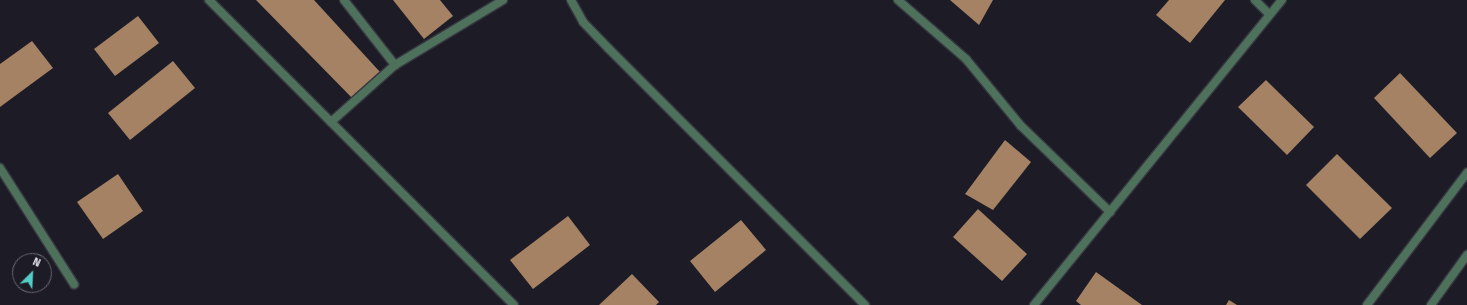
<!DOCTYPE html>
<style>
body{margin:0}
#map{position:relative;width:1467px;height:305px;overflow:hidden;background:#1c1b26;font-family:"Fira Sans",sans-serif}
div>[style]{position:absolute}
.building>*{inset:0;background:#a48263}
.roads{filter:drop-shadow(1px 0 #373641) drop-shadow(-1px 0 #373641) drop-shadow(0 1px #373641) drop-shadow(0 -1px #373641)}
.lane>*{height:8px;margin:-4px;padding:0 4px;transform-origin:4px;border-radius:4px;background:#4d715a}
.street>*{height:8px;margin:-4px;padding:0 4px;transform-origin:4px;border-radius:4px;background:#4d715a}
span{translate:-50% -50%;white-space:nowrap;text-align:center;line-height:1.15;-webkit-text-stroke:4px #1c1b26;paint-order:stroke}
.north{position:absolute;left:12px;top:253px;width:40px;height:40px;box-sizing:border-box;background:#1c1b26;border:1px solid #6a6973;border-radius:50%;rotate:24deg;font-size:11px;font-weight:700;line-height:16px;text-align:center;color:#dfdee6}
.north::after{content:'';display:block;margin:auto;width:14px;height:18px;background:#54cdc6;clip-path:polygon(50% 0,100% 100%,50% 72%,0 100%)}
</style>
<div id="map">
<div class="building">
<i style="clip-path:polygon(256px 0,314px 0,380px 72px,354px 100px)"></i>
<i style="clip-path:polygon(393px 0,440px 0,453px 16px,424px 39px)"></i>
<i style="clip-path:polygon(950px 0,993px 0,979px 25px)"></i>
<i style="clip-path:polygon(1169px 0,1225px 0,1190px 43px,1156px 15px)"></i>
<i style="clip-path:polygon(138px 16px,159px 43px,115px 76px,94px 49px)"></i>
<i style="clip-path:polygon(32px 41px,53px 68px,0 107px,0 64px)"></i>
<i style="clip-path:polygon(173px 61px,195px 88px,130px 140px,108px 113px)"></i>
<i style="clip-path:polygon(1400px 73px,1457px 133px,1430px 158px,1374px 98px)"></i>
<i style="clip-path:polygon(1266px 80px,1314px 127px,1287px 155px,1238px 107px)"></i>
<i style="clip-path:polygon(1005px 140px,1031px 162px,993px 210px,965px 194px)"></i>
<i style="clip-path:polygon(1337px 154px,1392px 208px,1360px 239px,1306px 185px)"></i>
<i style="clip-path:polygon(118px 174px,143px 211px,103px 239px,77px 202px)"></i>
<i style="clip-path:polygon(978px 209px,1027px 254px,1002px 281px,953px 237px)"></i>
<i style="clip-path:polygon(568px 216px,590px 245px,533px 289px,510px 260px)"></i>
<i style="clip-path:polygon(741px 220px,766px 250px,715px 292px,690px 261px)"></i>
<i style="clip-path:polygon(1096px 272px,1142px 305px,1081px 305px,1076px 301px)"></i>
<i style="clip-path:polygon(632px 274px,659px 302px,656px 305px,599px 305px)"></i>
<i style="clip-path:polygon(1229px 300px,1237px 305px,1226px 305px)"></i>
</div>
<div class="roads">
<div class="lane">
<i style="left:344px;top:0;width:83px;rotate:51.9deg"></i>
<i style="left:571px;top:0;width:25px;rotate:61deg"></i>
<i style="left:583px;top:22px;width:37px;rotate:46deg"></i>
<i style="left:609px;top:49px;width:362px;rotate:45deg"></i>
<i style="left:898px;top:0;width:90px;rotate:40.9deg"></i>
<i style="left:966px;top:59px;width:87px;rotate:50.6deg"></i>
<i style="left:1021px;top:126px;width:124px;rotate:44deg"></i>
<i style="left:331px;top:122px;width:86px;rotate:-41.7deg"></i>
<i style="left:395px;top:65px;width:126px;rotate:-31deg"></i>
<i style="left:1431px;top:305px;width:62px;rotate:-54.2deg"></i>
</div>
<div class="street">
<i style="left:209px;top:0;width:431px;rotate:45deg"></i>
<i style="left:1255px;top:0;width:20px;rotate:45deg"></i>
<i style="left:0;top:168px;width:138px;rotate:57.5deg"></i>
<i style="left:1034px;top:305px;width:393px;rotate:-50.9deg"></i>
<i style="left:1367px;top:305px;width:166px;rotate:-52.9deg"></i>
</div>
</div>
<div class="north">N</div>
</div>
